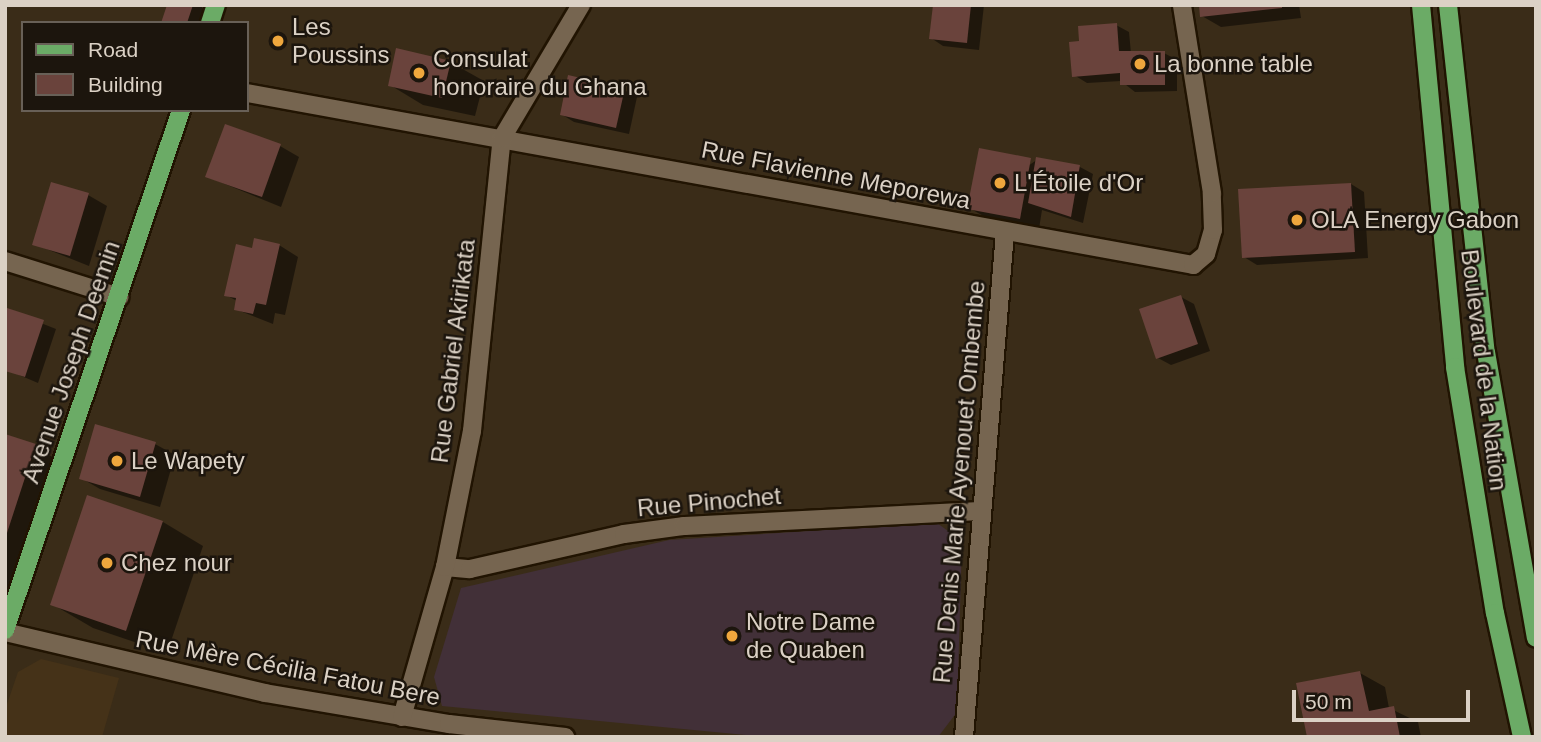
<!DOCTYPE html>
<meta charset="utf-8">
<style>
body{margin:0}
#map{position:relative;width:1541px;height:742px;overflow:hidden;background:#3a2c18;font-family:Helvetica,sans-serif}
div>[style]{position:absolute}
.built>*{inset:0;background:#453218}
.education>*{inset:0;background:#423038}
.shadow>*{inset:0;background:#0007}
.building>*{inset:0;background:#6a433c}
.roads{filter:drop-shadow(2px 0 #211402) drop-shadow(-2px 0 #211402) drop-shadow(0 2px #211402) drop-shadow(0 -2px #211402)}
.minor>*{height:18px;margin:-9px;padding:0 9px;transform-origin:9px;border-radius:9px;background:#766550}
.major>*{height:18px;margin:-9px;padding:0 9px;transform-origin:9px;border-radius:9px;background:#6bab66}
.dots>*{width:19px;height:19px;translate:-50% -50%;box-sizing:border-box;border:4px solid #1c150d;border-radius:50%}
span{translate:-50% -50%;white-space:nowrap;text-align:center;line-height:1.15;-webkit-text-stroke:5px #1c150d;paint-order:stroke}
.poi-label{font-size:24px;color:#dbd1c5}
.left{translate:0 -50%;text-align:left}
.street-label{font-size:24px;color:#dbd1c5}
.frame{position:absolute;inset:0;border:7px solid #dbd1c5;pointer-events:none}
.legend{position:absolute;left:21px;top:21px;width:228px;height:91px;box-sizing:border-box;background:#1c150d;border:2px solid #686057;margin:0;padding:9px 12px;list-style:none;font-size:21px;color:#dbd1c5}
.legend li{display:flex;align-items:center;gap:14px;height:35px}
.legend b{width:35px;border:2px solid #686057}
.scale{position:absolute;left:1292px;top:690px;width:178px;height:32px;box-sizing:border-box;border:4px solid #dbd1c5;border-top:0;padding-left:9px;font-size:21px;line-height:24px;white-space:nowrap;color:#dbd1c5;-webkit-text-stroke:5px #1c150d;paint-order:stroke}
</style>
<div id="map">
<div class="built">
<i style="clip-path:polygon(41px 659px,119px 678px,102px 737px,5px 737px,5px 710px,18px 672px)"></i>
</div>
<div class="education">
<i style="clip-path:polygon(937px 523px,962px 541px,957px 712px,938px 737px,767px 737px,442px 706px,434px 677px,461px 588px,669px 540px)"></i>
</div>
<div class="shadow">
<i style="clip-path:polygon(169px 5px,200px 5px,206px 12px,202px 23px,163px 23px)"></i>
<i style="clip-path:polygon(934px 5px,984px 5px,979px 50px,943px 46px,931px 38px)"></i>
<i style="clip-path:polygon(1200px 5px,1299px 5px,1301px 18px,1221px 27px,1202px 16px)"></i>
<i style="clip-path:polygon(1116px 25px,1129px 32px,1131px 53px,1164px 53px,1177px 60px,1177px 91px,1135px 92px,1121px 81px,1087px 83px,1074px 75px,1081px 43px)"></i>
<i style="clip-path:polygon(450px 62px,484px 81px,475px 116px,423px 105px,390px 85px)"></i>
<i style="clip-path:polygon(624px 90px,637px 97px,629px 134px,574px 122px,561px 114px)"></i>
<i style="clip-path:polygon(280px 146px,299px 157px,281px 207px,208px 177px)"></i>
<i style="clip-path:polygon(1038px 159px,1080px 167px,1093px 174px,1083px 223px,1042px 210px,1039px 229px,989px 219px,969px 208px)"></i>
<i style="clip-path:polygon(1351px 184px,1364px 192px,1368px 258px,1257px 265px,1244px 257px)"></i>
<i style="clip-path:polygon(88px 195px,107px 206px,89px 266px,34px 244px)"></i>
<i style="clip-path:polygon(279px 245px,298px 257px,285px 315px,275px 313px,273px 324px,235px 309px,237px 301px,226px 295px,253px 250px)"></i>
<i style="clip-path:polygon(1181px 297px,1194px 304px,1210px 351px,1171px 365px,1158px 358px)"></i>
<i style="clip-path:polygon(8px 310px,56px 329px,38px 383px,5px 369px)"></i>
<i style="clip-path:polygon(96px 427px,155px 444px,175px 455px,160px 507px,100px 489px,81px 478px)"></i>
<i style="clip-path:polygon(5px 436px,60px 460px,5px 603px)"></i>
<i style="clip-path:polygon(89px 497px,163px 522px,203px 546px,167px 653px,93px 628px,52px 604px)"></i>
<i style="clip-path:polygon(1360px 673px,1385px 687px,1389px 708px,1418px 722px,1421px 737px,1308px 737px)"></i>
</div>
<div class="building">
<i style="clip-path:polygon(167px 5px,193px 5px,187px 23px,161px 23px)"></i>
<i style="clip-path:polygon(933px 5px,971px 5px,967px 43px,929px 39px)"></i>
<i style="clip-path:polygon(1199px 5px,1282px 5px,1282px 8px,1200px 17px)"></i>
<i style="clip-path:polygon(1117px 23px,1119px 51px,1165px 51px,1165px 85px,1120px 85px,1120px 73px,1072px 77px,1069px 42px,1079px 41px,1078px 26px)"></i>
<i style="clip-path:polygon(396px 48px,451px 61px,442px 98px,388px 86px)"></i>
<i style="clip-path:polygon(568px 75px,625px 88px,616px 128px,560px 115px)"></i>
<i style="clip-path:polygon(225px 124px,281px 144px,262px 197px,205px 177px)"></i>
<i style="clip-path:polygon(979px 148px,1031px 158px,1020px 219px,967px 209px)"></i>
<i style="clip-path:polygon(1036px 157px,1080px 165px,1071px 217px,1028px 203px)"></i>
<i style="clip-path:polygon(51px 182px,89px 193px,70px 256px,32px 245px)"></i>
<i style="clip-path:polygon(1351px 183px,1355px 252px,1242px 258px,1238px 189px)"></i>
<i style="clip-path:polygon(254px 238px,280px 244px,266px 305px,256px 303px,253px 314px,234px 310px,236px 298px,224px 296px,236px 244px,252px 248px)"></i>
<i style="clip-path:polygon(1181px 295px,1198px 344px,1156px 359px,1139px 309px)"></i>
<i style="clip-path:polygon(7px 308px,44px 320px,25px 377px,5px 371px)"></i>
<i style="clip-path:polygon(95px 424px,156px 442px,140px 497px,79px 479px)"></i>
<i style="clip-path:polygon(5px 434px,36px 444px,6px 536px,5px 536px)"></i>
<i style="clip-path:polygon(87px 495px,163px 521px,126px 631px,50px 605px)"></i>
<i style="clip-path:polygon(1360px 671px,1369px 711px,1394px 706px,1400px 737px,1307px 737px,1296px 683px)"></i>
</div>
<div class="roads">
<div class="minor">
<i style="left:247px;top:93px;width:962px;rotate:10.3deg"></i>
<i style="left:1193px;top:265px;width:17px;rotate:-40deg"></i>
<i style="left:1206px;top:254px;width:25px;rotate:-74deg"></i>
<i style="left:1213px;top:230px;width:37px;rotate:-92deg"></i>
<i style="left:1212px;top:193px;width:190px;rotate:-99.1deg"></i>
<i style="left:5px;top:261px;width:120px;rotate:17.5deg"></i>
<i style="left:445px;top:567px;width:25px;rotate:5deg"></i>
<i style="left:470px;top:569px;width:158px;rotate:-12.8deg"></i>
<i style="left:624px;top:534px;width:61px;rotate:-7.6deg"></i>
<i style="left:684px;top:526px;width:297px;rotate:-2.9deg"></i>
<i style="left:5px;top:632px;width:267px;rotate:13.2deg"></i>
<i style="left:265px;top:693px;width:187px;rotate:9.6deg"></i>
<i style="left:449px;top:724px;width:117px;rotate:6.4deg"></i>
<i style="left:402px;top:717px;width:156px;rotate:-74deg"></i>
<i style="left:445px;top:567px;width:139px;rotate:-78.8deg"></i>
<i style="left:472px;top:431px;width:295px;rotate:-84.2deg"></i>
<i style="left:502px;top:138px;width:155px;rotate:-59.3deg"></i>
<i style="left:964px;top:737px;width:507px;rotate:-85.36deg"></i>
</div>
<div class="major">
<i style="left:1421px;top:5px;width:364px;rotate:84.6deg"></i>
<i style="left:1455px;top:367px;width:249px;rotate:80.8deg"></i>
<i style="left:1495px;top:613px;width:127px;rotate:77.7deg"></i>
<i style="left:1448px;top:5px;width:349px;rotate:83.8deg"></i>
<i style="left:1486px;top:352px;width:290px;rotate:80.1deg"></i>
<i style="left:210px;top:23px;width:19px;rotate:-72deg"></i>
<i style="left:5px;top:630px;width:549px;rotate:-71.3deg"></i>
</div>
</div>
<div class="dots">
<i style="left:278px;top:41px;background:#efa73d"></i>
<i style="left:1140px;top:64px;background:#efa73d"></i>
<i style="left:419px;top:73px;background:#efa73d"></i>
<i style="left:1000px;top:183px;background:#efa73d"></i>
<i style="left:1297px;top:220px;background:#efa73d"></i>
<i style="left:117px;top:461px;background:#efa73d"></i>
<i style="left:107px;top:563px;background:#efa73d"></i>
<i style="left:732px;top:636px;background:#efa73d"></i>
</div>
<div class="poi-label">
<span class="left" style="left:292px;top:41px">Les<br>Poussins</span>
<span class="left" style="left:433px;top:73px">Consulat<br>honoraire du Ghana</span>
<span class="left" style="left:1154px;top:64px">La bonne table</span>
<span class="left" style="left:1014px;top:183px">L'Étoile d'Or</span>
<span class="left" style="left:1311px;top:220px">OLA Energy Gabon</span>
<span class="left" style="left:131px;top:461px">Le Wapety</span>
<span class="left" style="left:121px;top:563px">Chez nour</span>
<span class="left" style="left:746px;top:636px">Notre Dame<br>de Quaben</span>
</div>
<div class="street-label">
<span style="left:836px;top:175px;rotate:11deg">Rue Flavienne Meporewa</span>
<span style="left:453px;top:351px;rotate:-83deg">Rue Gabriel Akirikata</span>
<span style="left:71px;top:362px;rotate:-71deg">Avenue Joseph Deemin</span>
<span style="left:1484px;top:370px;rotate:83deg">Boulevard de la Nation</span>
<span style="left:959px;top:482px;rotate:-85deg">Rue Denis Marie Ayenouet Ombembe</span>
<span style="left:709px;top:502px;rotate:-5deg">Rue Pinochet</span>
<span style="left:288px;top:668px;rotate:11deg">Rue Mère Cécilia Fatou Bere</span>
</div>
<div class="frame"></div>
<ul class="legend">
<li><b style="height:9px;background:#6bab66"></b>Road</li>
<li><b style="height:19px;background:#6a433c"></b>Building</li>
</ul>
<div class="scale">50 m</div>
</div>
